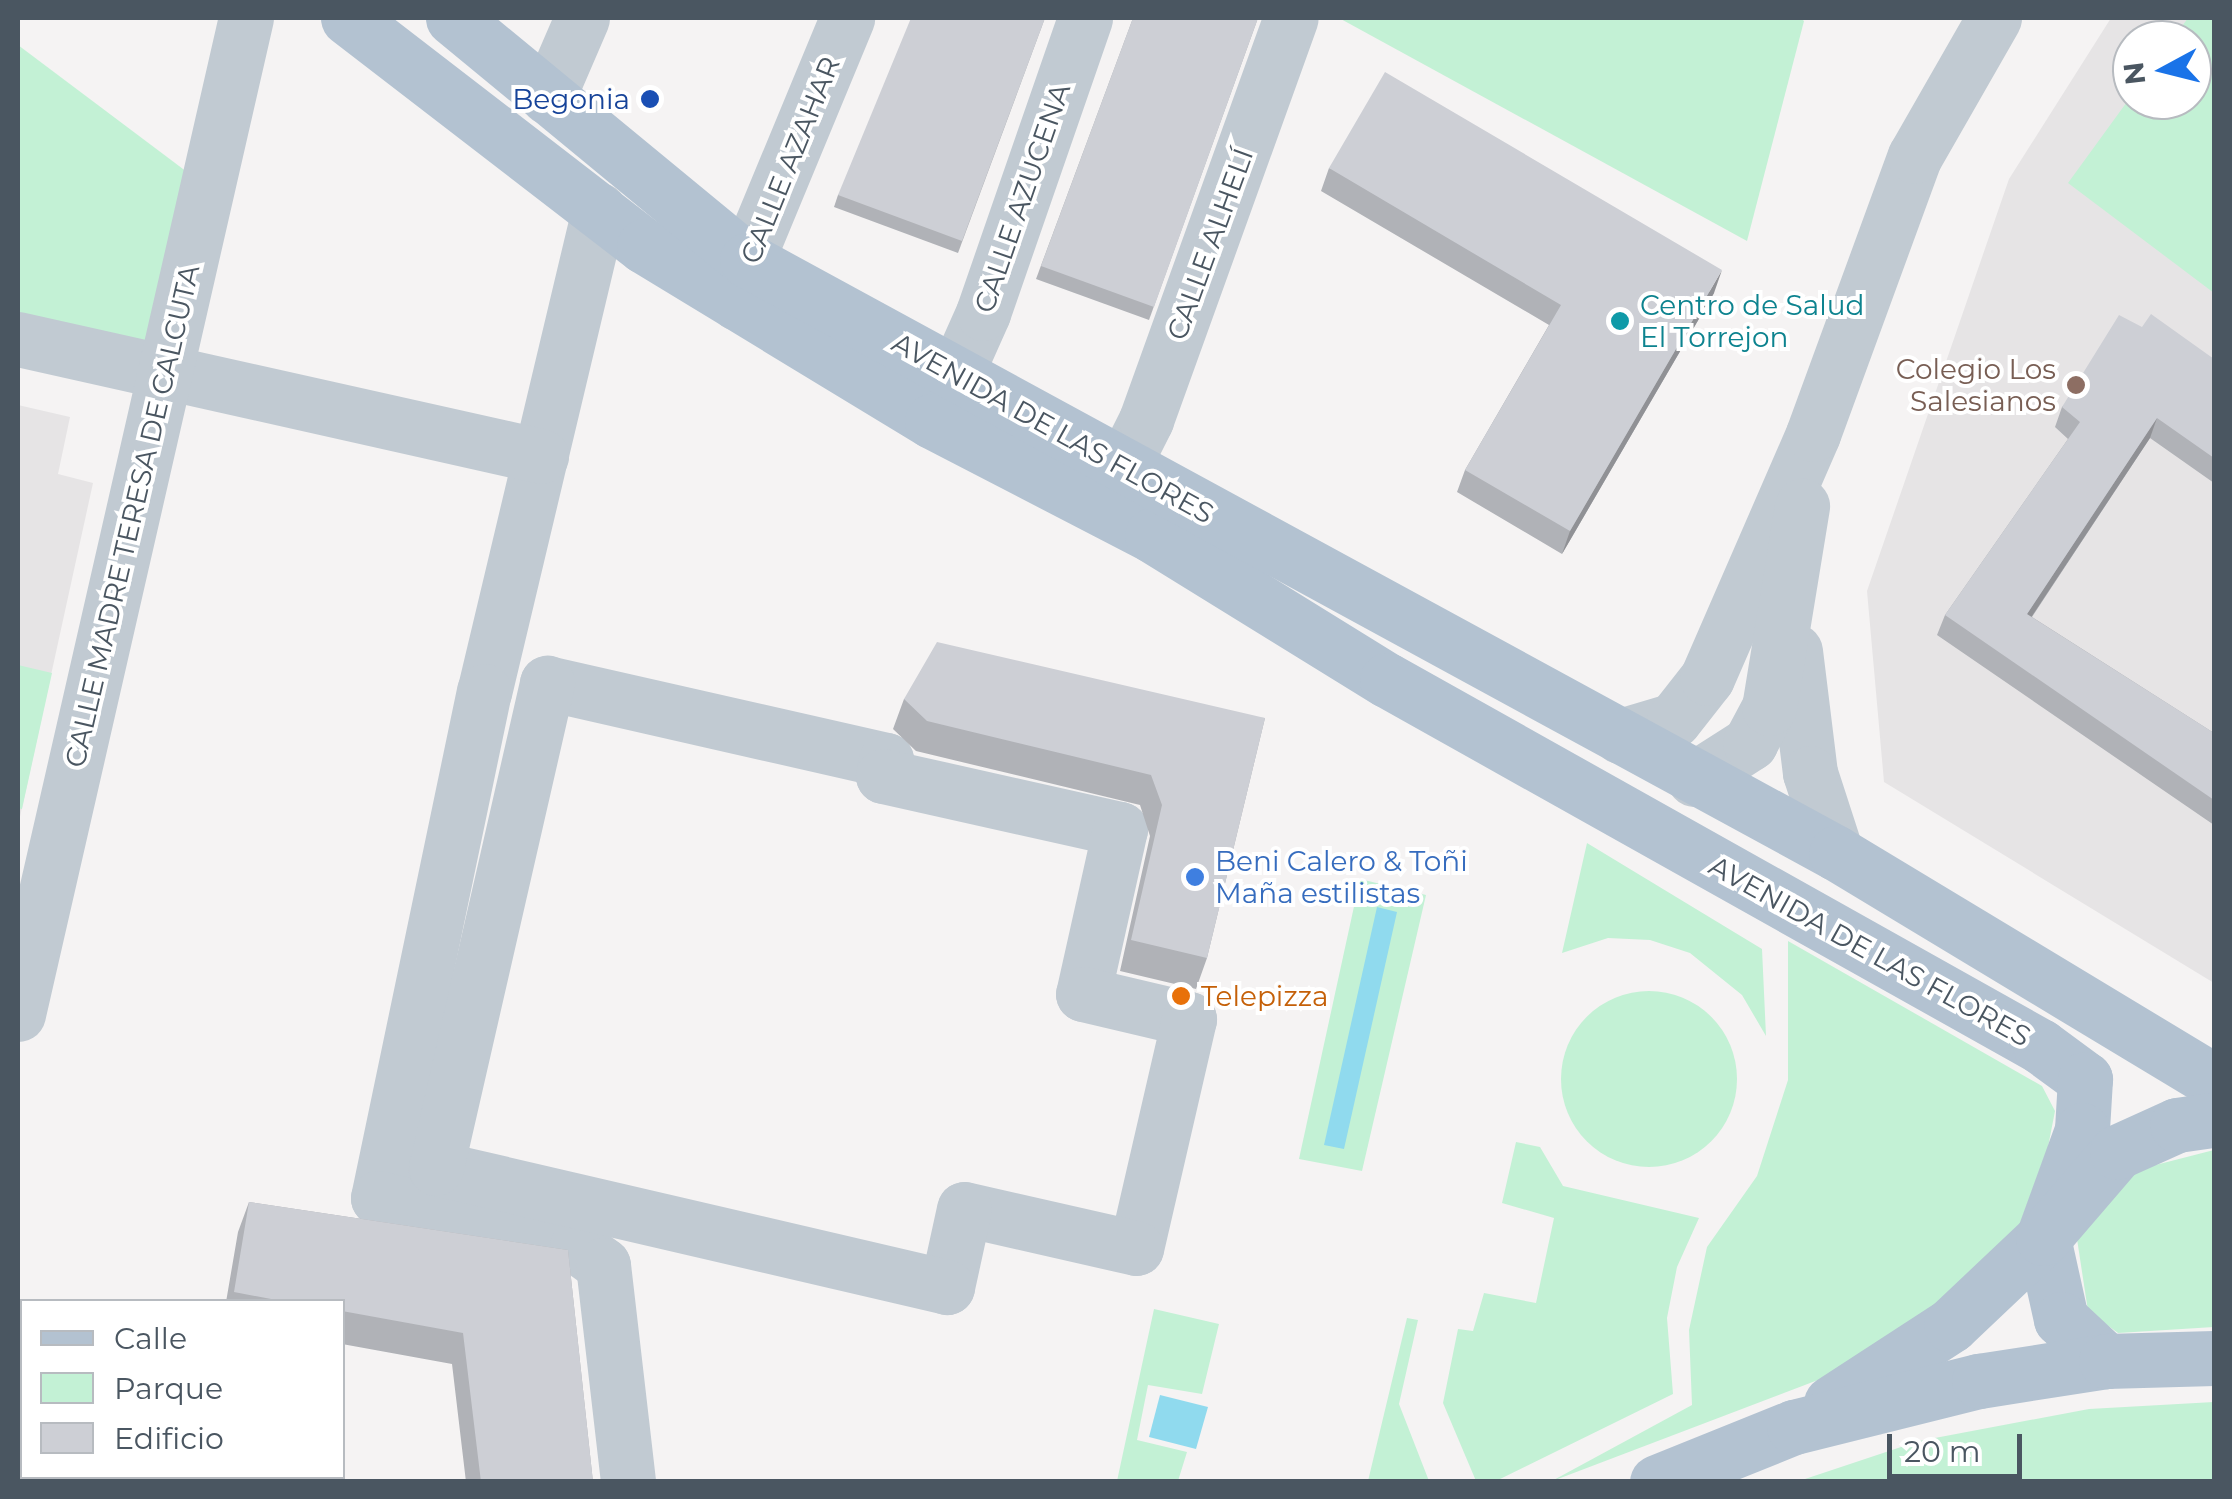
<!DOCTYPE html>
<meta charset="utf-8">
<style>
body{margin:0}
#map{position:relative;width:2232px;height:1499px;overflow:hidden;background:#f5f3f3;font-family:Montserrat,sans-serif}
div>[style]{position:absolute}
.education>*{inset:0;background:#e6e4e5}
.green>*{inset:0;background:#c3f1d5}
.round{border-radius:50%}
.water>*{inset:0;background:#90daee}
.minor>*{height:55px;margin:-27.5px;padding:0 27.5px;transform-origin:27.5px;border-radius:27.5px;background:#c1cad2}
.major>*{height:55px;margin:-27.5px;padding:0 27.5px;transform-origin:27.5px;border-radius:27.5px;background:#b3c2d1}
.wall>*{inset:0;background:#b0b2b7}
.shaded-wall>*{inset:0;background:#909195}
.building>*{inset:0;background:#cdcfd5}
.dots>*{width:28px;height:28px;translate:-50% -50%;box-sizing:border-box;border:5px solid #fff;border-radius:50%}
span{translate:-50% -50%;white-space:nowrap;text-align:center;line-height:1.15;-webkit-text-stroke:8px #fff;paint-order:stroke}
.transit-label{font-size:28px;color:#164399}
.right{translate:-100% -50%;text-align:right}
.street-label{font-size:28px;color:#4a5661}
.culture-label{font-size:28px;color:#0d838f}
.left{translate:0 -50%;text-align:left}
.education-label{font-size:28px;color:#785e54}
.shop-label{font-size:28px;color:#366cbe}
.food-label{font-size:28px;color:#c56008}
.frame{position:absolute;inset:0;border:20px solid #4a5661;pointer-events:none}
.legend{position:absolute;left:20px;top:1299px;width:325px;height:180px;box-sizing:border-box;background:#fff;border:2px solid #b7bbc0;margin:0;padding:12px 18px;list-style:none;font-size:30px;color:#4a5661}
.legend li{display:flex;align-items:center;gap:20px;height:50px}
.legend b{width:50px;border:2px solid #b7bbc0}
.north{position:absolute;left:2112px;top:20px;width:100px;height:100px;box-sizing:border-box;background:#fff;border:2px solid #b7bbc0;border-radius:50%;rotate:263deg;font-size:28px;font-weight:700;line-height:40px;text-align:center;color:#4a5661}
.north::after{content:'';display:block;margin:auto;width:35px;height:45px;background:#1a73e8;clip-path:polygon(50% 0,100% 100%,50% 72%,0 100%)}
.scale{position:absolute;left:1887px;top:1434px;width:135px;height:45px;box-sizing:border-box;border:5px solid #4a5661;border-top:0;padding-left:12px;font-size:30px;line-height:35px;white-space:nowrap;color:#4a5661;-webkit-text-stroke:8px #fff;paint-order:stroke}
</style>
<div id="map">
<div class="education">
<i style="clip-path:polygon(evenodd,2111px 18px,2214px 18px,2214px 983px,1884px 782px,1867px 591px,2009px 179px,2111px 18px,2132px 40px,2192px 40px,2192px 100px,2132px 100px,2132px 40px)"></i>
<i style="clip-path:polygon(18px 405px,70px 417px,58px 474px,93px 483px,18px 826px)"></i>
</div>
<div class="green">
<i style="clip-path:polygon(1339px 18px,1800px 18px,1804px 21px,1747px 241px)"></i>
<i style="clip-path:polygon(2188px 18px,2214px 18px,2214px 293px,2068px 183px,2132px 95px,2132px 100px,2192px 100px,2192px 40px,2172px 40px)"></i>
<i style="clip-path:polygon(18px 45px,207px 187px,163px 373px,18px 339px)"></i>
<i style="clip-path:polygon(18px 665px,52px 673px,22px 809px,18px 808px)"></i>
<i style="clip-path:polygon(1587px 843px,1762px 949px,1766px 1036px,1742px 995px,1690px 953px,1650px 940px,1608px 938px,1562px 953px)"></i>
<i style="clip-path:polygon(1360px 879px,1426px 895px,1362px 1171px,1299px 1159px)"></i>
<i style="clip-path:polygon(1788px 941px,2042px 1086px,2055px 1111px,2048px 1147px,2017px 1232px,1902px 1348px,1550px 1482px,1692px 1405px,1689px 1330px,1707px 1247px,1757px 1176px,1788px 1080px)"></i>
<i class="round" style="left:1561px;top:991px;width:176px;height:176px"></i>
<i style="clip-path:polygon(1516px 1142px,1540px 1147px,1563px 1186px,1699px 1218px,1677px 1267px,1667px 1318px,1673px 1394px,1496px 1481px,1476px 1481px,1443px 1403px,1458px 1329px,1473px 1331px,1484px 1293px,1536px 1303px,1554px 1218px,1502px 1203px)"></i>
<i style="clip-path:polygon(2214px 1150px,2214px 1327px,2118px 1333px,2088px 1311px,2077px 1239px,2136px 1170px)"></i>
<i style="clip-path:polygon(1154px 1309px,1219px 1324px,1202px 1394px,1148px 1385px,1137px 1440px,1187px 1452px,1178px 1481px,1117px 1481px)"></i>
<i style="clip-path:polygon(1407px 1318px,1418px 1320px,1399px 1404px,1429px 1481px,1368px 1481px)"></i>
<i style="clip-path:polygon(2214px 1402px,2214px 1481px,1799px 1481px,1919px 1441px,2089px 1409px)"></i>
</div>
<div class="water">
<i style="clip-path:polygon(1377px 907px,1397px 912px,1344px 1149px,1324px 1145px)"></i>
<i style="clip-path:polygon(1160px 1395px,1208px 1407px,1196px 1449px,1149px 1437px)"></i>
</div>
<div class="minor">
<i style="left:548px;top:97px;width:86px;rotate:-66.7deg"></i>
<i style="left:599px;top:210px;width:495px;rotate:103.4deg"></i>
<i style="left:484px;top:691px;width:518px;rotate:101.81deg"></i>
<i style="left:378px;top:1198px;width:205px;rotate:13.6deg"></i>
<i style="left:577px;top:1246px;width:32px;rotate:36deg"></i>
<i style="left:603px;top:1265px;width:218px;rotate:83.4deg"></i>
<i style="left:737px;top:303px;width:44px;rotate:-76.9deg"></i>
<i style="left:747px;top:260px;width:262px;rotate:-67.5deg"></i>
<i style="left:18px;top:339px;width:536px;rotate:12.61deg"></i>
<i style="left:955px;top:376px;width:69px;rotate:-66deg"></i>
<i style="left:983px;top:313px;width:312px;rotate:-70.9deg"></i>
<i style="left:1122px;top:468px;width:54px;rotate:-63.4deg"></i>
<i style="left:1146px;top:420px;width:427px;rotate:-70.2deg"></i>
<i style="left:1795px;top:651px;width:123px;rotate:83deg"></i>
<i style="left:1810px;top:773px;width:84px;rotate:72deg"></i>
<i style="left:547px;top:683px;width:348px;rotate:12.8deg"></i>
<i style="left:886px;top:760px;width:16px;rotate:101deg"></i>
<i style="left:883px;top:776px;width:243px;rotate:12.6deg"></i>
<i style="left:1120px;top:829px;width:169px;rotate:102.6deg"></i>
<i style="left:1083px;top:994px;width:109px;rotate:13.3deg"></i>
<i style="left:1189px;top:1019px;width:235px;rotate:103deg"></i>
<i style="left:1136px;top:1248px;width:176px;rotate:-167.2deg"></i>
<i style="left:964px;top:1209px;width:80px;rotate:102.3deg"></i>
<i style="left:947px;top:1287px;width:525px;rotate:-166.89deg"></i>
<i style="left:436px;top:1168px;width:498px;rotate:-77.1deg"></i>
<i style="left:1620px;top:736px;width:56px;rotate:-16.5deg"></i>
<i style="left:1674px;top:720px;width:53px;rotate:-51.8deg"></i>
<i style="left:1707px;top:678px;width:266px;rotate:-66.5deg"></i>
<i style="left:1813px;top:434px;width:296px;rotate:-69.9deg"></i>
<i style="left:1915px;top:156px;width:159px;rotate:-60.2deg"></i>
<i style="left:1694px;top:779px;width:67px;rotate:-32.7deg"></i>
<i style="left:1750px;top:743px;width:40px;rotate:-62deg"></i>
<i style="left:1769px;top:708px;width:205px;rotate:-80.7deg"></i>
<i style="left:18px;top:1014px;width:1022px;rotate:-77.11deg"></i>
</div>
<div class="major">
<i style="left:348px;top:18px;width:374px;rotate:37.6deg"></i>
<i style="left:644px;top:246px;width:337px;rotate:31.3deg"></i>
<i style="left:932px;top:421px;width:248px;rotate:27.4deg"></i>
<i style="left:1152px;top:535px;width:276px;rotate:31.7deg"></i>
<i style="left:1387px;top:680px;width:749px;rotate:29.27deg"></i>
<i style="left:2040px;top:1046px;width:56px;rotate:36.3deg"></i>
<i style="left:2085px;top:1079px;width:51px;rotate:93.4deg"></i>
<i style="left:2082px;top:1130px;width:115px;rotate:109.9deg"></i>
<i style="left:2043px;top:1238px;width:83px;rotate:77.5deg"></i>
<i style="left:2061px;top:1319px;width:62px;rotate:43deg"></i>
<i style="left:453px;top:18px;width:381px;rotate:39.5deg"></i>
<i style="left:747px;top:260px;width:1240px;rotate:28.57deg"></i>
<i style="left:1836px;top:853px;width:441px;rotate:31.1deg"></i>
<i style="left:1831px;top:1403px;width:143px;rotate:-33deg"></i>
<i style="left:1951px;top:1325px;width:127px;rotate:-43.4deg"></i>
<i style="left:2043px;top:1238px;width:113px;rotate:-49.3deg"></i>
<i style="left:2117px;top:1152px;width:66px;rotate:-24.2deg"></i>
<i style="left:2177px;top:1125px;width:37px;rotate:-8deg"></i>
<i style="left:1657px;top:1482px;width:148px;rotate:-21.9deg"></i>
<i style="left:1794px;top:1427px;width:191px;rotate:-14deg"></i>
<i style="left:1979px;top:1381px;width:129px;rotate:-8.9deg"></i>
<i style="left:2106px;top:1361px;width:108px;rotate:-1.6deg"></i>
</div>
<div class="wall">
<i style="clip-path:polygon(1045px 18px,958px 253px,834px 207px,838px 195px)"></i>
<i style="clip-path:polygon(1133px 18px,1258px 18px,1149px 320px,1036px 279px)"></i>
<i style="clip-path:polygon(1329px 168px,1714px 293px,1562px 554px,1457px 492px,1465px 470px,1549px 325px,1321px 191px)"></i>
<i style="clip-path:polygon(2142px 327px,2214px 359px,2214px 483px,2150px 438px,2032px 617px,2214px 733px,2214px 825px,1937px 635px,1945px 615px,2068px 439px,2055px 427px,2062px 407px)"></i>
<i style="clip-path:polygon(904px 699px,1265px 718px,1207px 958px,1196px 989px,1120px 971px,1150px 836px,1140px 805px,916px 751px,893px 729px)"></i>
<i style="clip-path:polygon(249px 1202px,568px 1250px,593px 1482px,466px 1482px,452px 1364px,342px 1344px,342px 1302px,226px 1302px,238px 1232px)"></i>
</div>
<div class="shaded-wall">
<i style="clip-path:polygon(1722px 270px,1714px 293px,1562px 554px,1570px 531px)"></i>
<i style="clip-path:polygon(2157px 418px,2150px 438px,2020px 634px,2027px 614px)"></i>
</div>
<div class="building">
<i style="clip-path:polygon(911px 18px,1045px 18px,962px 241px,838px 195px)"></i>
<i style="clip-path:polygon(1133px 18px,1258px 18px,1154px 307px,1041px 266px)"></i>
<i style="clip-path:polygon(1385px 72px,1722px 270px,1570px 531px,1465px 470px,1561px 305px,1329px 168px)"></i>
<i style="clip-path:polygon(2151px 314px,2214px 359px,2214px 458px,2157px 418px,2027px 614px,2214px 733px,2214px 800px,1945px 615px,2080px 422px,2062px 407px,2119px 315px,2142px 327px)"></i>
<i style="clip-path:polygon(937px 642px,1265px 718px,1207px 958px,1131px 940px,1162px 805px,1151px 775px,927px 721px,904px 699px)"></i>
<i style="clip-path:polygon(249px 1202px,568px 1250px,593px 1482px,481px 1482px,463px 1333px,342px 1311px,342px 1302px,287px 1302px,234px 1292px)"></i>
<i style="clip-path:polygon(18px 1418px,22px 1418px,22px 1476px,289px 1476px,290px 1482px,18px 1482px)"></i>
</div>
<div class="dots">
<i style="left:650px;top:99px;background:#1a4fb4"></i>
<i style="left:1620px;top:321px;background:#0f9aa8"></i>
<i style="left:2076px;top:385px;background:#8d6e63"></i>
<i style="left:1195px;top:877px;background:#3f7fe0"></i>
<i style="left:1181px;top:996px;background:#e8710a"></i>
</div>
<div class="transit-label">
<span class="right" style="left:630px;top:99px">Begonia</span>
</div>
<div class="street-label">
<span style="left:790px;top:160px;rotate:-68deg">CALLE AZAHAR</span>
<span style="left:1022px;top:198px;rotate:-71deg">CALLE AZUCENA</span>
<span style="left:1210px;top:244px;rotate:-70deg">CALLE ALHELÍ</span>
<span style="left:1053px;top:428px;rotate:29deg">AVENIDA DE LAS FLORES</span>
<span style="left:132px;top:516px;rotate:-77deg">CALLE MADRE TERESA DE CALCUTA</span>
<span style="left:1870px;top:951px;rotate:29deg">AVENIDA DE LAS FLORES</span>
</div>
<div class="culture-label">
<span class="left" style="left:1640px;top:321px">Centro de Salud<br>El Torrejon</span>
</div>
<div class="education-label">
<span class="right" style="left:2056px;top:385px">Colegio Los<br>Salesianos</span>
</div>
<div class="shop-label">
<span class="left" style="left:1215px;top:877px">Beni Calero &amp; Toñi<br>Maña estilistas</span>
</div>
<div class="food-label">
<span class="left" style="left:1201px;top:996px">Telepizza</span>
</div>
<div class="frame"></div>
<ul class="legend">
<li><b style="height:12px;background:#b3c2d1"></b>Calle</li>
<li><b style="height:28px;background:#c3f1d5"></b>Parque</li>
<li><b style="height:28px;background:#cdcfd5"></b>Edificio</li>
</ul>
<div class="north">N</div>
<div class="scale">20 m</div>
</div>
